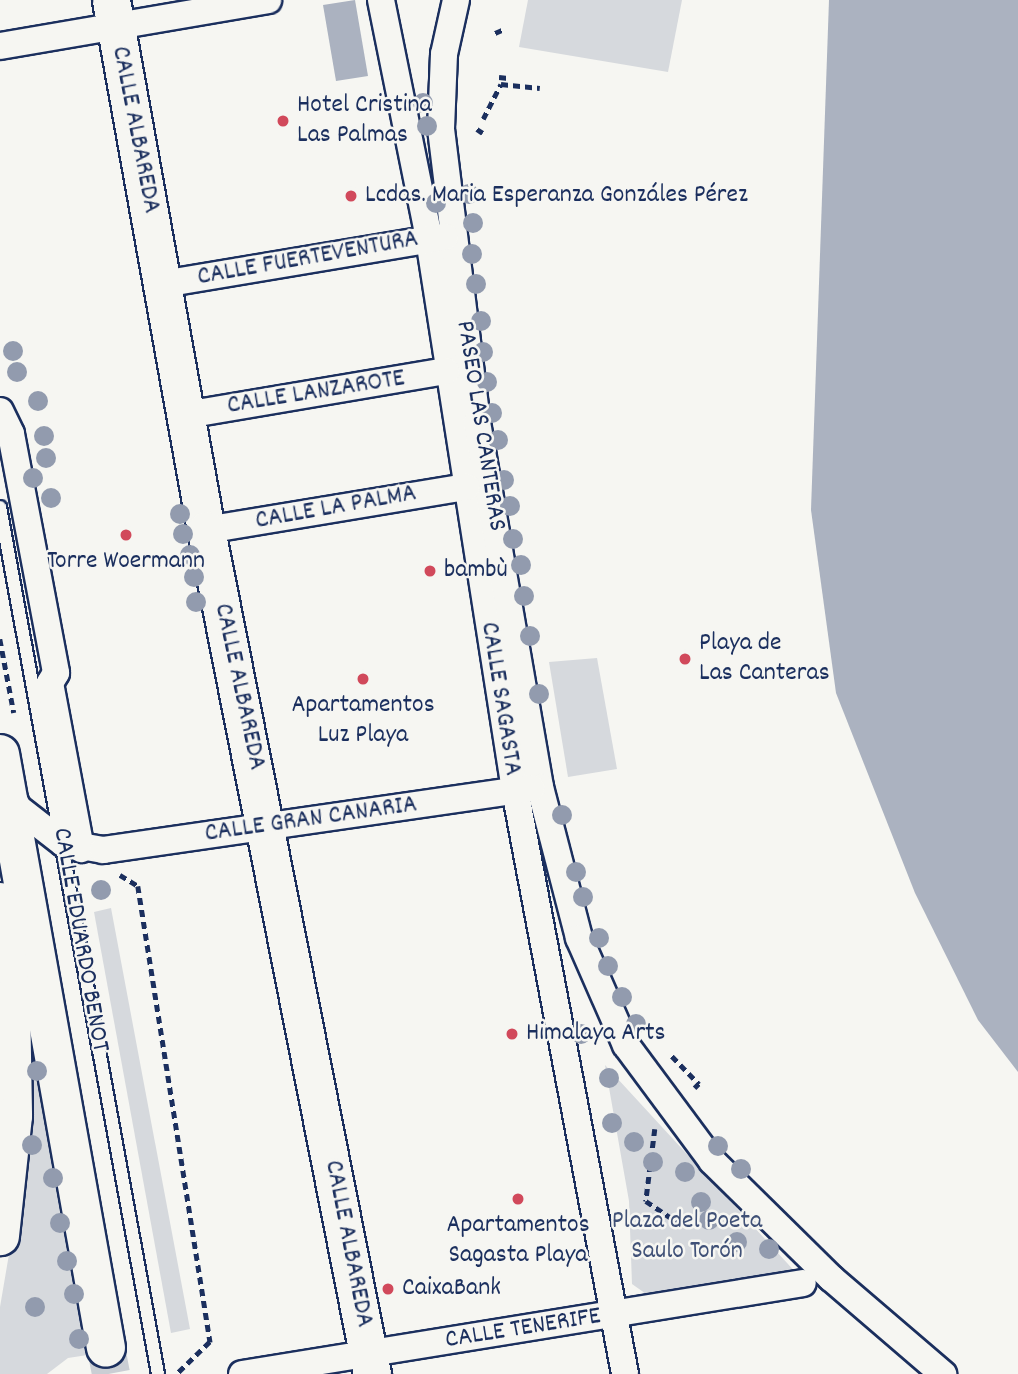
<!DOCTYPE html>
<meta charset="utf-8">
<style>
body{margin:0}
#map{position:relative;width:1018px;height:1374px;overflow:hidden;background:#f6f6f2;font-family:Dekko,sans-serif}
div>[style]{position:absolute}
.green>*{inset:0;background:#d6d9dd}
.water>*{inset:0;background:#abb2c0}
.highway-tunnel>*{height:38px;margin-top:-19px;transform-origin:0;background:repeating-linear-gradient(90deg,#caced4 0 38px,transparent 0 57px)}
.path>*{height:4.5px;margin-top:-2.25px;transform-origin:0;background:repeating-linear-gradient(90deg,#1b2f5e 0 7px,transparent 0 12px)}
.roads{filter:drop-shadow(2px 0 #1b2f5e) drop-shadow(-2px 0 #1b2f5e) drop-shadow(0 2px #1b2f5e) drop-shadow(0 -2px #1b2f5e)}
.lane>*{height:12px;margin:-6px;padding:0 6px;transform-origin:6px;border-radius:6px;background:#f6f6f2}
.street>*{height:26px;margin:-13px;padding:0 13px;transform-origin:13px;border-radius:13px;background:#f6f6f2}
.secondary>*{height:37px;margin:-18.5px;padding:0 18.5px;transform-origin:18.5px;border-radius:18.5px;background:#f6f6f2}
.highway>*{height:38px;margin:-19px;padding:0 19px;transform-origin:19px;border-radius:19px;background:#f6f6f2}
.trees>*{width:20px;height:20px;margin:-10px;border-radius:50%;background:#929bae}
.dots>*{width:19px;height:19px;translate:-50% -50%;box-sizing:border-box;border:4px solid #f6f6f2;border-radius:50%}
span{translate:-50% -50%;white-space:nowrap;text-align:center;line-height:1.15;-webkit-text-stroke:5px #f6f6f2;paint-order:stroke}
.poi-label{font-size:26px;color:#1b2f5e}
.left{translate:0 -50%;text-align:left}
.street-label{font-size:26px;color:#1b2f5e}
.park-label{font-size:26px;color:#405177}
</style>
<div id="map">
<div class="green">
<i style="clip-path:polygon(528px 0,682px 0,668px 72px,519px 47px)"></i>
<i style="clip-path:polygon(597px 658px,617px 769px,568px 777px,549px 662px)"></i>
<i style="clip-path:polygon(111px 908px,190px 1329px,171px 1333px,94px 912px)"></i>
<i style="clip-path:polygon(18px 945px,94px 1354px,68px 1358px,47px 1374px,0 1374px,0 1307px,23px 1172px)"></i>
<i style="clip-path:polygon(605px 1065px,799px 1276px,656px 1301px,632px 1284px,629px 1201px)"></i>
</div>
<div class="water">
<i style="clip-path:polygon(355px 0,368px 76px,336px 81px,323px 5px)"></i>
<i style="clip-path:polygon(829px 0,1018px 0,1018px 1072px,978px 1020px,915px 893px,836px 693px,811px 510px)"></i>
</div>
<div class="highway-tunnel">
<i style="left:106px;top:1348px;width:26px;rotate:79deg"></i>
</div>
<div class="path">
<i style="left:495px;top:33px;width:10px;rotate:-24deg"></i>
<i style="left:499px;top:77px;width:9px;rotate:6deg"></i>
<i style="left:483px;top:119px;width:39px;rotate:-63deg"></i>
<i style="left:501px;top:84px;width:39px;rotate:6deg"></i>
<i style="left:477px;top:129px;width:7px;rotate:34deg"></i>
<i style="left:0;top:639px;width:75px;rotate:79.3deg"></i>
<i style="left:120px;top:875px;width:21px;rotate:31deg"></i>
<i style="left:138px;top:886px;width:462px;rotate:81deg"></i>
<i style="left:210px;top:1342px;width:46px;rotate:135.9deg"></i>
<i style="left:672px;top:1056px;width:39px;rotate:46deg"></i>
<i style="left:699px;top:1084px;width:6px;rotate:135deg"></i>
<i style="left:655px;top:1129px;width:73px;rotate:97.1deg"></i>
<i style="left:646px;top:1201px;width:37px;rotate:34deg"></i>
<i style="left:677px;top:1222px;width:7px;rotate:117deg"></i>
</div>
<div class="roads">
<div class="lane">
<i style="left:0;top:507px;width:881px;rotate:79.67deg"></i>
</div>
<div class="street">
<i style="left:381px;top:0;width:244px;rotate:78.6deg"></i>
<i style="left:429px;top:239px;width:558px;rotate:81.13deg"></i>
<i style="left:515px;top:790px;width:594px;rotate:79.33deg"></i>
<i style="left:456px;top:0;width:55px;rotate:102.5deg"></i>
<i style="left:444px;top:54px;width:75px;rotate:92.3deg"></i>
<i style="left:441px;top:129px;width:295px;rotate:83deg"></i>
<i style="left:477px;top:422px;width:370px;rotate:80.2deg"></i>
<i style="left:540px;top:787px;width:156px;rotate:75.5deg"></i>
<i style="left:579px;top:938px;width:117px;rotate:66.3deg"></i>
<i style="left:626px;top:1045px;width:144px;rotate:53.4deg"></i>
<i style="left:712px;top:1161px;width:167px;rotate:44.5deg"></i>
<i style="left:831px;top:1278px;width:148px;rotate:40.6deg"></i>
<i style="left:0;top:46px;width:272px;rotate:-9.7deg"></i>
<i style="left:163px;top:284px;width:286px;rotate:-9.5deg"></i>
<i style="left:0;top:411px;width:25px;rotate:64deg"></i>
<i style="left:11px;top:434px;width:243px;rotate:79.3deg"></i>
<i style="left:56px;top:673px;width:12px;rotate:121deg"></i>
<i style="left:50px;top:683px;width:169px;rotate:79.4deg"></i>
<i style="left:186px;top:415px;width:264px;rotate:-9.6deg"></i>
<i style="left:206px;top:530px;width:264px;rotate:-9.4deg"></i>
<i style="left:10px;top:791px;width:19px;rotate:65deg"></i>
<i style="left:18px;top:808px;width:57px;rotate:37.9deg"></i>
<i style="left:63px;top:843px;width:41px;rotate:9.9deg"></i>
<i style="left:103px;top:850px;width:433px;rotate:-8.2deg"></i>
<i style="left:242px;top:1374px;width:568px;rotate:-9.21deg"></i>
</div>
<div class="secondary">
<i style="left:111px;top:0;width:538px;rotate:79.84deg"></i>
<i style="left:206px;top:530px;width:860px;rotate:78.87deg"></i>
</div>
<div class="highway">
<i style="left:0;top:754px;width:603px;rotate:79.88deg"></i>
<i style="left:0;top:902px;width:97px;rotate:83.5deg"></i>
<i style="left:11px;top:998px;width:118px;rotate:89deg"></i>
<i style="left:13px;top:1116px;width:121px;rotate:96.2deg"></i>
</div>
</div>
<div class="trees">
<i style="left:423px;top:103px"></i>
<i style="left:427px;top:126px"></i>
<i style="left:469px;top:194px"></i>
<i style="left:436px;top:203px"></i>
<i style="left:473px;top:223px"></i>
<i style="left:472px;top:254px"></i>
<i style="left:476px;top:284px"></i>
<i style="left:481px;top:321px"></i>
<i style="left:13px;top:351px"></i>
<i style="left:483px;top:352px"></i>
<i style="left:17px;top:372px"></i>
<i style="left:487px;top:382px"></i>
<i style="left:38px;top:401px"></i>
<i style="left:492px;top:413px"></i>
<i style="left:44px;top:436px"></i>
<i style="left:498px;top:440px"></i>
<i style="left:46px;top:458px"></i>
<i style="left:33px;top:478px"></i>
<i style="left:504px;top:480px"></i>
<i style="left:51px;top:498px"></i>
<i style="left:510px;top:506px"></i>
<i style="left:180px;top:514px"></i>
<i style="left:183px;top:534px"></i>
<i style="left:513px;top:539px"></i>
<i style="left:190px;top:555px"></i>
<i style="left:521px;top:565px"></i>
<i style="left:194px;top:577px"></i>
<i style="left:524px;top:596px"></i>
<i style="left:196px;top:602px"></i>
<i style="left:530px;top:636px"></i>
<i style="left:539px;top:694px"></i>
<i style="left:562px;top:815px"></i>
<i style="left:576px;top:872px"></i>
<i style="left:101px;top:890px"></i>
<i style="left:583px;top:897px"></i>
<i style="left:599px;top:938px"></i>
<i style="left:608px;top:966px"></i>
<i style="left:622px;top:997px"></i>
<i style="left:636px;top:1024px"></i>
<i style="left:581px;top:1034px"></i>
<i style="left:37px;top:1071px"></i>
<i style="left:609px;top:1078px"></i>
<i style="left:612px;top:1123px"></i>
<i style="left:634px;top:1142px"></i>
<i style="left:32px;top:1145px"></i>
<i style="left:718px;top:1146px"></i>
<i style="left:653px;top:1162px"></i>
<i style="left:741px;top:1169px"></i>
<i style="left:685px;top:1172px"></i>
<i style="left:53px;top:1178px"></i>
<i style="left:701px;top:1202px"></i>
<i style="left:709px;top:1220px"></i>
<i style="left:60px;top:1223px"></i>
<i style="left:737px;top:1242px"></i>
<i style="left:769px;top:1249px"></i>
<i style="left:67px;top:1261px"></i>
<i style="left:74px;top:1294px"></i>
<i style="left:35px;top:1307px"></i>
<i style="left:79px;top:1339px"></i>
</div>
<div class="dots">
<i style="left:283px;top:121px;background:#d1495b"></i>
<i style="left:351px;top:196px;background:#d1495b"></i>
<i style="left:126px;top:535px;background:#d1495b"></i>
<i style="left:430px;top:571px;background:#d1495b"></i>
<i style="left:685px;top:659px;background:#d1495b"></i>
<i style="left:363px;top:679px;background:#d1495b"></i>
<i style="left:512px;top:1034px;background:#d1495b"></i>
<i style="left:518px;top:1199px;background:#d1495b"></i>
<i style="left:388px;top:1289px;background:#d1495b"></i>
</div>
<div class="poi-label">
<span class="left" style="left:297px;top:121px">Hotel Cristina<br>Las Palmas</span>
<span class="left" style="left:365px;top:196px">Lcdas. Maria Esperanza Gonzáles Pérez</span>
<span style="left:126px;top:562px">Torre Woermann</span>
<span class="left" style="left:444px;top:571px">bambù</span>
<span class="left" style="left:699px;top:659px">Playa de<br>Las Canteras</span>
<span style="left:363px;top:721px">Apartamentos<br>Luz Playa</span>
<span class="left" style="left:526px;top:1034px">Himalaya Arts</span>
<span style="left:518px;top:1241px">Apartamentos<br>Sagasta Playa</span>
<span class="left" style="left:402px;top:1289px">CaixaBank</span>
</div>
<div class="street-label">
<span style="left:135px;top:130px;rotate:79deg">CALLE ALBAREDA</span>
<span style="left:308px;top:259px;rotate:-10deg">CALLE FUERTEVENTURA</span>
<span style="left:316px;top:393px;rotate:-9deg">CALLE LANZAROTE</span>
<span style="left:480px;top:426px;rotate:81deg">PASEO LAS CANTERAS</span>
<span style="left:336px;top:508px;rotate:-10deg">CALLE LA PALMA</span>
<span style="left:239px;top:687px;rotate:78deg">CALLE ALBAREDA</span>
<span style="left:500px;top:699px;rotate:81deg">CALLE SAGASTA</span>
<span style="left:311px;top:820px;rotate:-8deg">CALLE GRAN CANARIA</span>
<span style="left:80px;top:940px;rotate:80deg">CALLE EDUARDO BENOT</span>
<span style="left:348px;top:1244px;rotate:79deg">CALLE ALBAREDA</span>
<span style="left:523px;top:1329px;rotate:-9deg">CALLE TENERIFE</span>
</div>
<div class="park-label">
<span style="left:687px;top:1237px">Plaza del Poeta<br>Saulo Torón</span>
</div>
</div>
